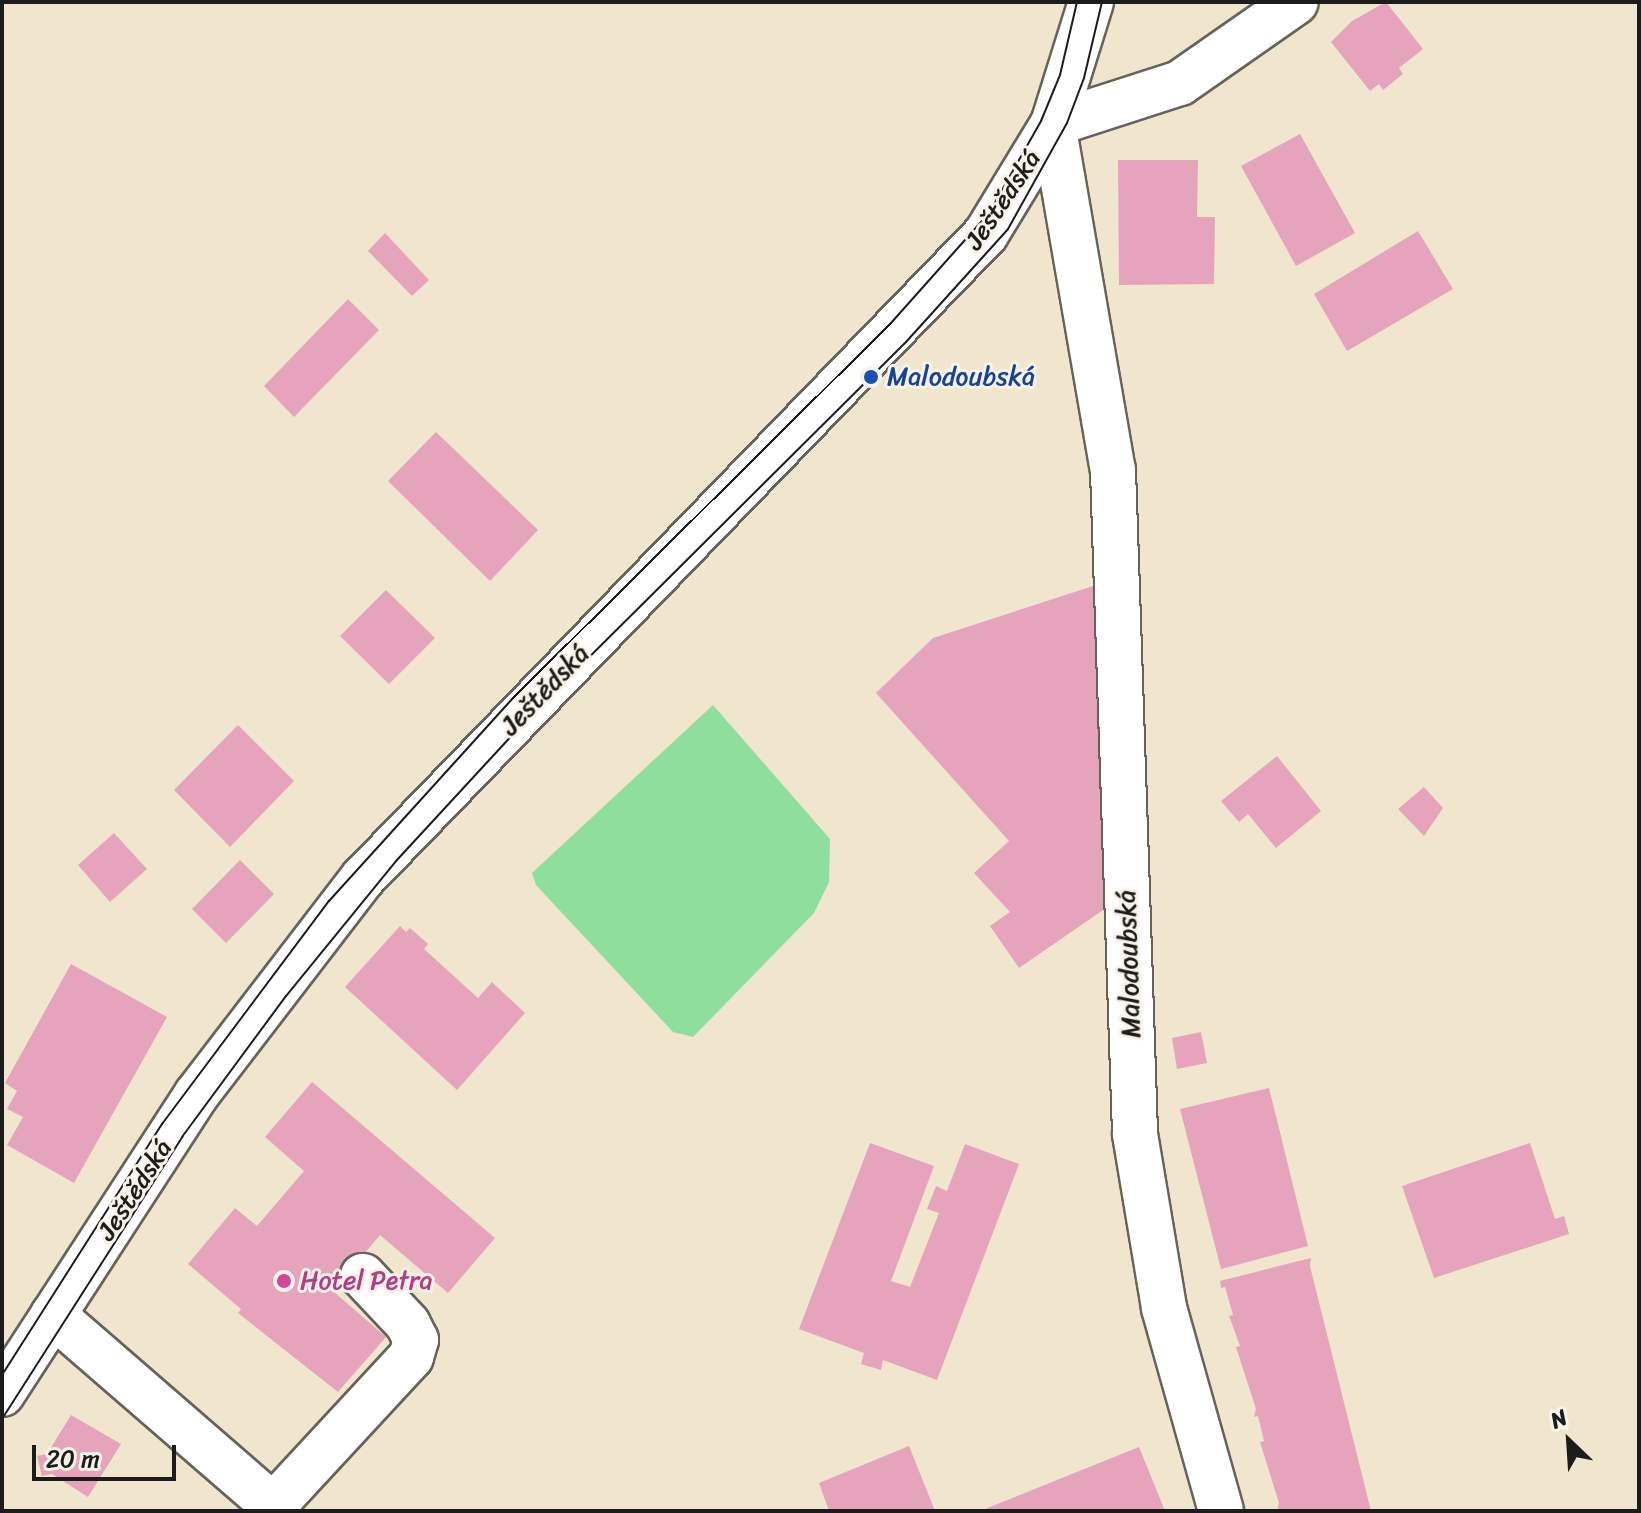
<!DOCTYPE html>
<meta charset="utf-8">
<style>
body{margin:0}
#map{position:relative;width:1641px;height:1513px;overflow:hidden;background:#f0e6cd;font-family:Sriracha,sans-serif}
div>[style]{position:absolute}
.green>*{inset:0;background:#8ede9d}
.building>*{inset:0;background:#e5a4bc}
.roads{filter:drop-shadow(2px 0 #66635a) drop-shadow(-2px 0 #66635a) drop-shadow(0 2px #66635a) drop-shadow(0 -2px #66635a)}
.minor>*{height:44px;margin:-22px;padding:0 22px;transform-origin:22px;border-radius:22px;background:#fff}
.tram>*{height:2px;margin:-1px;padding:0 1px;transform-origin:1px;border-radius:1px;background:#1c1c1c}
.dots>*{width:22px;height:22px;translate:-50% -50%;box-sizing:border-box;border:4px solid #f7f3e8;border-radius:50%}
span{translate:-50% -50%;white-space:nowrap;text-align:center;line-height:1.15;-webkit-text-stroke:6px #f7f3e8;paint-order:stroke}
.street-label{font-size:26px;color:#1c1c1c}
.transit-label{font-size:26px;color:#164399}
.left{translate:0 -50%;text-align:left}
.hotel-label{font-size:26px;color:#b23c85}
.frame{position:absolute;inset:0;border:4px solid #1c1c1c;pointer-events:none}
.north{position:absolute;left:1529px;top:1401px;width:80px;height:80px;-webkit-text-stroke:6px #f7f3e8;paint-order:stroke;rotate:335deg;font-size:22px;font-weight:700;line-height:32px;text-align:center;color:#1c1c1c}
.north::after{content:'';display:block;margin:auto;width:28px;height:36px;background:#1c1c1c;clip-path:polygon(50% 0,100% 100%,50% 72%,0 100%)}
.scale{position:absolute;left:32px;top:1445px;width:144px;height:36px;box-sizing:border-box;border:4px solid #1c1c1c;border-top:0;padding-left:10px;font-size:24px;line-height:28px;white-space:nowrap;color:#1c1c1c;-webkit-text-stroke:6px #f7f3e8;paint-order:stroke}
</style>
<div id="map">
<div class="green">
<i style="clip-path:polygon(713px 705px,830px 839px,829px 882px,814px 913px,693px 1037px,673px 1032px,536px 885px,532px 873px)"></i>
</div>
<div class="building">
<i style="clip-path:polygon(1386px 2px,1423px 49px,1399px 68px,1403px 74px,1383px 90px,1379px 84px,1370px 91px,1331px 42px,1352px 21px)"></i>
<i style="clip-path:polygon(1300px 134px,1355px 233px,1296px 266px,1241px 166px)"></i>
<i style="clip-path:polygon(1118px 160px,1198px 160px,1197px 217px,1215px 217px,1214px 284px,1119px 285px)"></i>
<i style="clip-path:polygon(1418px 231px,1453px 289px,1347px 351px,1314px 294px)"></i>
<i style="clip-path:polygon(385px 233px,429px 280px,412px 296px,368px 251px)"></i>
<i style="clip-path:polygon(348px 299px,379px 330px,294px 417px,264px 386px)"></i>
<i style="clip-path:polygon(436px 432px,538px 530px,490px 581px,388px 481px)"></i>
<i style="clip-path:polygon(1093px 586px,1106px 908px,1019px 968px,990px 926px,1010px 912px,974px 873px,1009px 841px,876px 693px,933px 638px)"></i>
<i style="clip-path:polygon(386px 590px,435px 638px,389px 684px,340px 636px)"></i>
<i style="clip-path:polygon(238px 725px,294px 781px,230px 847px,174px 790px)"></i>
<i style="clip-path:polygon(1277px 756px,1321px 811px,1276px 848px,1248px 814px,1239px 822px,1221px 801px)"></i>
<i style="clip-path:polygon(1424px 787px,1443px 808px,1424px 836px,1398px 809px)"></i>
<i style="clip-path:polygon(114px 833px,147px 869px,110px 902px,78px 865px)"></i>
<i style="clip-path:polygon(240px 860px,274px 894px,226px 943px,192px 909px)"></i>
<i style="clip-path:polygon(400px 926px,406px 932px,410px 928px,428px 944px,424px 949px,478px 998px,492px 982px,525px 1013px,457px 1090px,345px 987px)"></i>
<i style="clip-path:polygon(71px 964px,167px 1017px,74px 1183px,7px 1145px,23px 1117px,7px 1109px,17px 1091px,5px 1083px)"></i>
<i style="clip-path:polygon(1201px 1032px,1207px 1063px,1177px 1069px,1172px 1038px)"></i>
<i style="clip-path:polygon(312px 1082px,495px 1238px,448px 1293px,380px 1235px,333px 1291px,386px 1337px,338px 1392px,238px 1313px,241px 1309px,188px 1264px,235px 1208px,257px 1226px,304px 1171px,265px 1137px)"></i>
<i style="clip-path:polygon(1269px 1088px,1308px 1246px,1221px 1269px,1180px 1109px)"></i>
<i style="clip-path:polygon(870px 1143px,934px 1166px,891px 1281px,910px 1287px,939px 1213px,927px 1209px,936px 1186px,947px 1191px,965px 1144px,1019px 1164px,937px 1380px,883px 1360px,881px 1370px,861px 1364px,864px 1353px,799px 1329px)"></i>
<i style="clip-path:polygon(1530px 1143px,1555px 1219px,1564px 1216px,1569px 1234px,1434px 1278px,1402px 1186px)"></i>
<i style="clip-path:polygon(1311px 1258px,1310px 1266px,1371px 1511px,1277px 1511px,1279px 1503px,1260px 1442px,1264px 1441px,1258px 1416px,1254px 1417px,1256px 1409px,1236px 1347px,1240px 1346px,1229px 1316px,1233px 1315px,1225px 1287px,1221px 1288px,1220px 1281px)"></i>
<i style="clip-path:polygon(71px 1415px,121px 1444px,88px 1497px,52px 1474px,42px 1476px,37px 1456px,47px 1454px)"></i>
<i style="clip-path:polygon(909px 1446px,935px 1511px,829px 1511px,819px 1483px)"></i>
<i style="clip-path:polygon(1139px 1447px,1165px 1511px,980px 1511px)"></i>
</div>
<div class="roads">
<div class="minor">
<i style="left:1053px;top:124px;width:351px;rotate:80.2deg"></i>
<i style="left:1113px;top:470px;width:664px;rotate:88.1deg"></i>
<i style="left:1135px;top:1134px;width:176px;rotate:80.5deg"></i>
<i style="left:1164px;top:1308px;width:211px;rotate:74.3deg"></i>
<i style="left:1053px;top:124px;width:133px;rotate:-17.9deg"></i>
<i style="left:1180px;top:83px;width:141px;rotate:-34.9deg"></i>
<i style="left:53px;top:1315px;width:299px;rotate:40.9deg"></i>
<i style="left:2px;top:1394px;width:358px;rotate:-57deg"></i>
<i style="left:197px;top:1094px;width:272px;rotate:-52.5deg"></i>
<i style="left:363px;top:878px;width:896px;rotate:-45.95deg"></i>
<i style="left:986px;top:234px;width:129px;rotate:-58.7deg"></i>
<i style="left:1053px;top:124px;width:128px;rotate:-72.7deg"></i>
<i style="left:273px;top:1506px;width:203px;rotate:-47.2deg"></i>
<i style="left:411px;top:1357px;width:18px;rotate:-74deg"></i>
<i style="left:416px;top:1340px;width:18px;rotate:-117deg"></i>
<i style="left:408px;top:1324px;width:66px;rotate:-133.2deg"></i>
</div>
</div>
<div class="tram">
<i style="left:2px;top:1375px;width:298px;rotate:-57.5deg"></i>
<i style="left:162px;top:1124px;width:279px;rotate:-53.2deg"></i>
<i style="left:329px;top:901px;width:273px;rotate:-47.8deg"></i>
<i style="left:512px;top:699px;width:534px;rotate:-44.77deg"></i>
<i style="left:891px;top:323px;width:147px;rotate:-48.3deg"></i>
<i style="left:989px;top:213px;width:106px;rotate:-60.5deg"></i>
<i style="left:1041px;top:121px;width:50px;rotate:-67.6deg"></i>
<i style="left:1060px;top:75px;width:75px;rotate:-76.9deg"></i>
<i style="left:2px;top:1419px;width:335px;rotate:-57.4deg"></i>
<i style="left:182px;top:1137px;width:175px;rotate:-53.6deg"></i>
<i style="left:286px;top:996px;width:174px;rotate:-50.8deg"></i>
<i style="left:396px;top:861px;width:197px;rotate:-47.3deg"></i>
<i style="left:530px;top:716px;width:530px;rotate:-44.85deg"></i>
<i style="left:906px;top:342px;width:152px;rotate:-47.9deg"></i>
<i style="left:1008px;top:229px;width:121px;rotate:-60.9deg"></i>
<i style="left:1067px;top:123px;width:48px;rotate:-69.3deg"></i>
<i style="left:1084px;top:78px;width:78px;rotate:-76.7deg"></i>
</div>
<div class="dots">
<i style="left:871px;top:377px;background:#1a4fb4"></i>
<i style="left:284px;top:1281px;background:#d1479c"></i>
</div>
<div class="street-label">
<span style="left:1003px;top:200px;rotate:-56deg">Ještědská</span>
<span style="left:545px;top:690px;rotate:-46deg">Ještědská</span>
<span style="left:1129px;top:964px;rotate:-92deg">Malodoubská</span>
<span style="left:135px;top:1190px;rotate:-57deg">Ještědská</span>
</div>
<div class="transit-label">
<span class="left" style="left:887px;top:377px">Malodoubská</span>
</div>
<div class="hotel-label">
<span class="left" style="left:300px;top:1281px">Hotel Petra</span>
</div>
<div class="frame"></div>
<div class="north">N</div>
<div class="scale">20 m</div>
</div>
